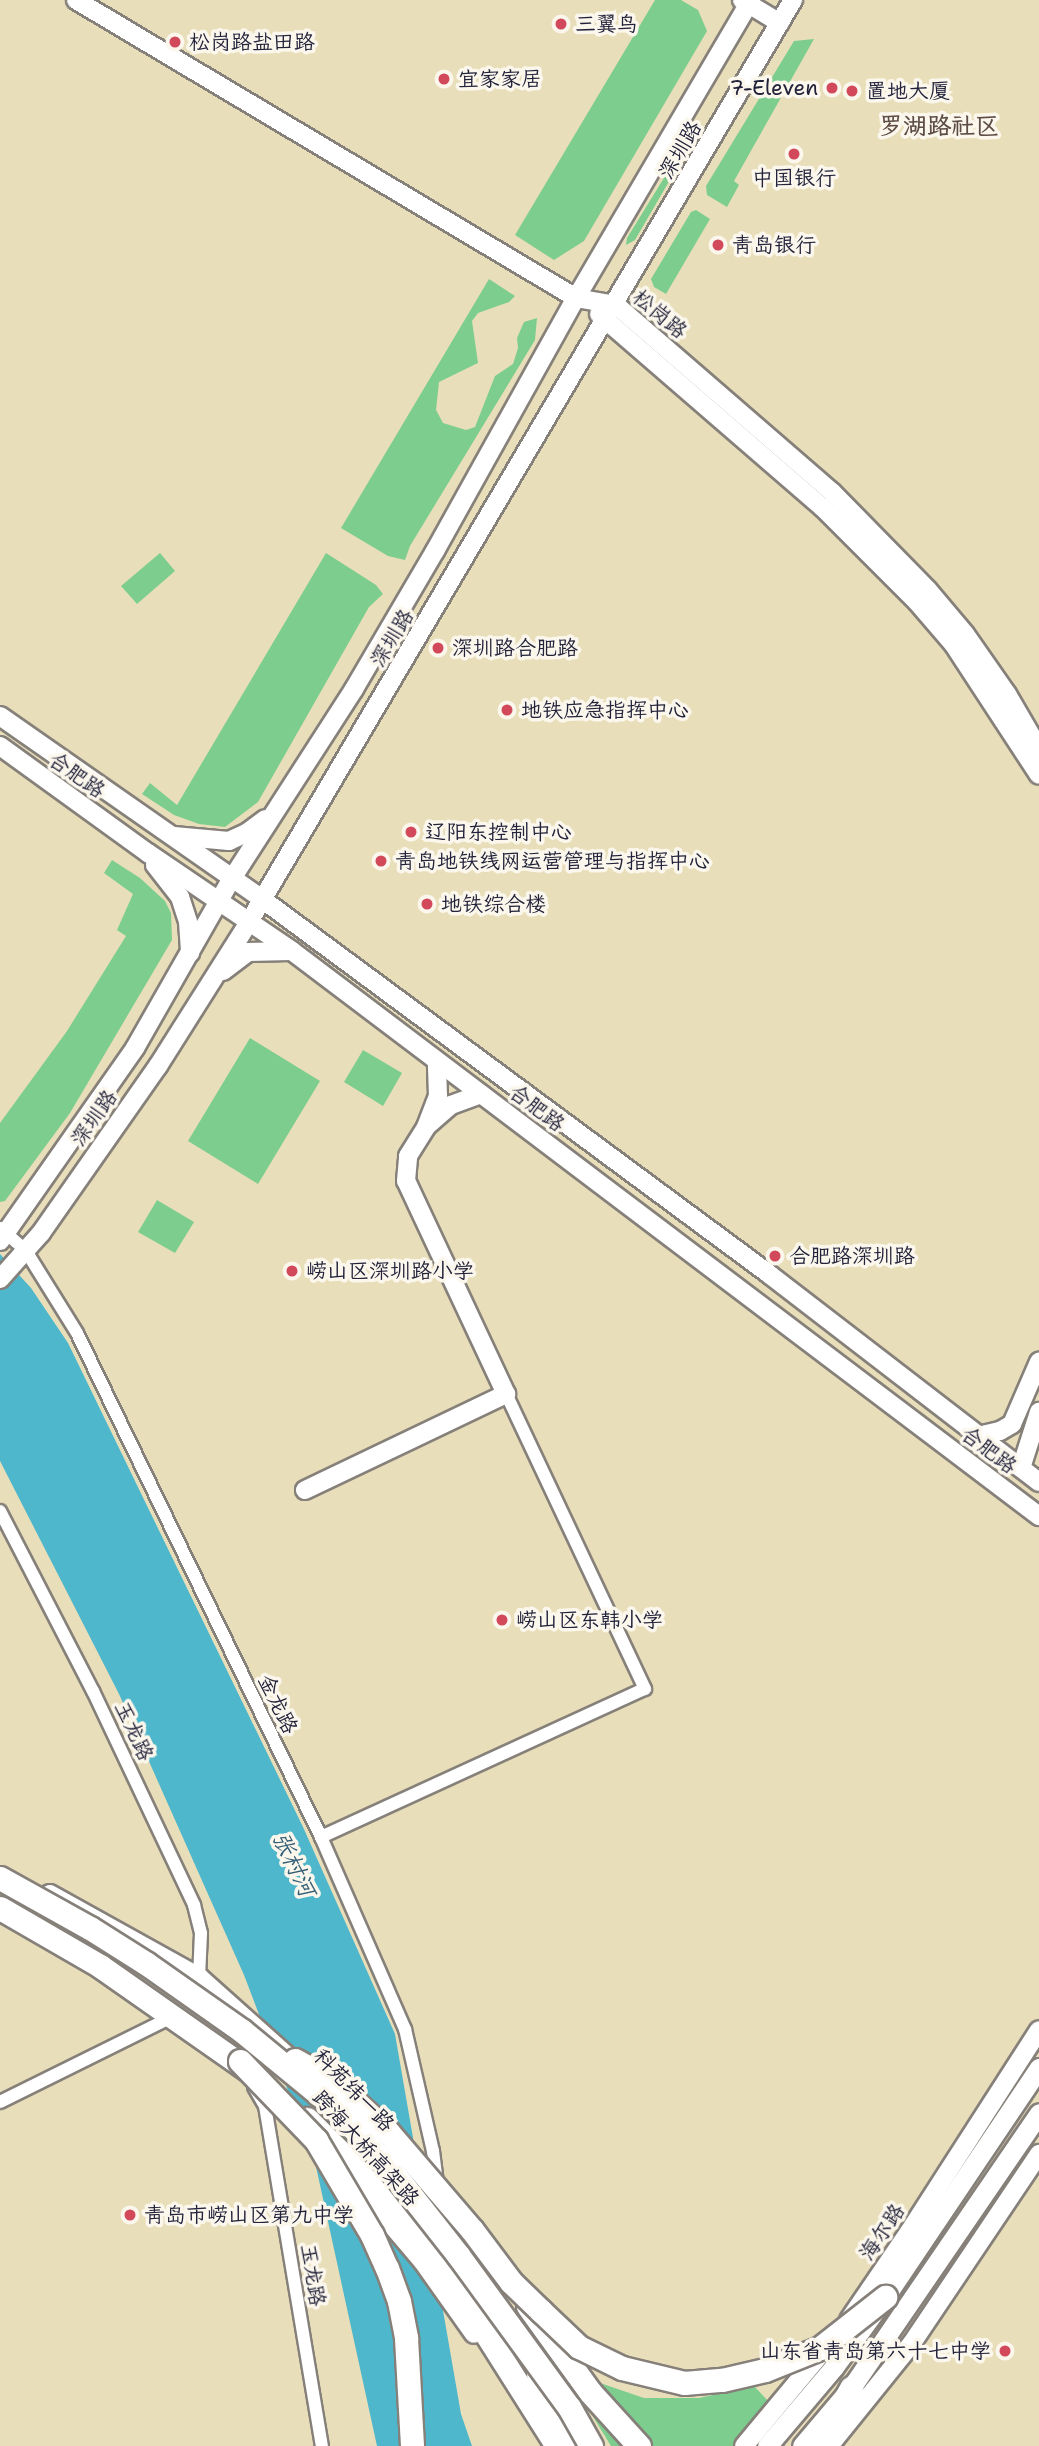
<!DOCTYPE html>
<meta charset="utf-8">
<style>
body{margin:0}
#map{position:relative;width:1039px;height:2446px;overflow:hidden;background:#e9deba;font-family:"Shantell Sans","LXGW WenKai TC",sans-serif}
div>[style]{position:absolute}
.green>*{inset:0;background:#7dce8e}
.water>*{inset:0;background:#4eb7cc}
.roads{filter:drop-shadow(2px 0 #86807a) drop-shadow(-2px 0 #86807a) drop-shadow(0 2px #86807a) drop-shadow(0 -2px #86807a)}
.street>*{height:12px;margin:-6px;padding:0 6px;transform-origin:6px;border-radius:6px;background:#fff}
.secondary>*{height:18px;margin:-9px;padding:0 9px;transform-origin:9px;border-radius:9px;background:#fff}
.primary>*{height:19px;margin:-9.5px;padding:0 9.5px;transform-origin:9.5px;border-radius:9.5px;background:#fff}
.highway>*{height:23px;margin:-11.5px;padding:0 11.5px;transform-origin:11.5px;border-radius:11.5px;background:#fff}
.bridges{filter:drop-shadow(2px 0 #86807a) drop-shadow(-2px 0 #86807a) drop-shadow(0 2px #86807a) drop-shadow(0 -2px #86807a)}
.highway-bridge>*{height:23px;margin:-11.5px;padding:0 11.5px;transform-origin:11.5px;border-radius:11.5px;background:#fff}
.dots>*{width:19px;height:19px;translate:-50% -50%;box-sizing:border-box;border:4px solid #fbf7ec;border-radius:50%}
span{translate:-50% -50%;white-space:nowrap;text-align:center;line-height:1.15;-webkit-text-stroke:7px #fbf7ec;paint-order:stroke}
.poi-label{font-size:21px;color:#22223b}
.left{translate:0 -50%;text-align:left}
.right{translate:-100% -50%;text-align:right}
.street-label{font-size:21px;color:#22223b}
.water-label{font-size:23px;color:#345e75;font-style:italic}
.quarter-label{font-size:24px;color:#5d4d46;font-weight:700}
</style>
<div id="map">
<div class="green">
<i style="clip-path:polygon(655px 0,681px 0,698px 10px,707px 31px,584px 241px,554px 260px,515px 235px)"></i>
<i style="clip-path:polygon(814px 39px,734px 181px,739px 185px,727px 207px,707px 195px,706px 186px,794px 41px)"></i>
<i style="clip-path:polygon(683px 147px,685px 154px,635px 240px,626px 245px,627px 238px)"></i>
<i style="clip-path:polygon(696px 210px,710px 219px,666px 294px,654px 287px,651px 279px,691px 212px)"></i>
<i style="clip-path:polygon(489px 279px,515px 296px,509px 302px,478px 313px,472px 321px,478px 363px,439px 382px,436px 410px,443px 423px,466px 430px,475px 427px,495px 376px,513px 364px,518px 348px,517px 338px,524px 322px,537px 318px,535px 340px,410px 546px,405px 560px,388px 556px,341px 528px)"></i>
<i style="clip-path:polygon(160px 553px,175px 571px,137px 604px,121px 586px)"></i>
<i style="clip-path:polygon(326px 553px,376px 585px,383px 594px,369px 607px,258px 802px,225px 827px,199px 824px,174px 815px,142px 794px,150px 783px,177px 805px)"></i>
<i style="clip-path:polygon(112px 860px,140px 878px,165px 901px,171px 913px,172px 940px,70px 1113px,5px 1201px,0 1202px,0 1123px,67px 1031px,126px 936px,117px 930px,133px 894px,104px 873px)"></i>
<i style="clip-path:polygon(250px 1038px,320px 1081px,258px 1184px,188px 1141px)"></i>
<i style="clip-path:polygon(363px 1050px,402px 1073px,383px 1106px,344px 1082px)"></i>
<i style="clip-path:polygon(157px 1200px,194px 1222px,175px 1253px,138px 1232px)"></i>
<i style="clip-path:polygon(565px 2371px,644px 2398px,699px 2398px,754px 2386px,771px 2404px,735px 2446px,611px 2446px)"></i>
</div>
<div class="water">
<i style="clip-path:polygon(0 1254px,31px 1288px,68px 1343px,303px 1827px,395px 2034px,461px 2414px,472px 2446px,377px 2446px,315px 2162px,244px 1975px,119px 1694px,0 1461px)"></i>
</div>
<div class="roads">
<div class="street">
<i style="left:0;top:1228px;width:35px;rotate:41deg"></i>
<i style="left:26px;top:1251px;width:97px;rotate:58.1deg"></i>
<i style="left:77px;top:1333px;width:560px;rotate:64.17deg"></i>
<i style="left:321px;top:1837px;width:210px;rotate:66.4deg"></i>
<i style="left:405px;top:2029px;width:125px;rotate:77.1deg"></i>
<i style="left:433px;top:2151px;width:80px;rotate:82.8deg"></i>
<i style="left:0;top:1511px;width:203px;rotate:62.7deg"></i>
<i style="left:93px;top:1691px;width:237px;rotate:64.7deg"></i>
<i style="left:194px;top:1905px;width:29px;rotate:76deg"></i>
<i style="left:201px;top:1933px;width:44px;rotate:92.6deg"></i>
<i style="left:321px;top:1837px;width:356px;rotate:-24.6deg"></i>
<i style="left:645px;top:1689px;width:326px;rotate:-115.2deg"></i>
<i style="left:254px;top:2087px;width:22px;rotate:60deg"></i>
<i style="left:265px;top:2106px;width:345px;rotate:80.5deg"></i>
<i style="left:0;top:2102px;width:187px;rotate:-26.3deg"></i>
</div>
<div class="secondary">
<i style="left:76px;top:0;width:582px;rotate:30.79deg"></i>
<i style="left:576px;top:298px;width:41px;rotate:9.9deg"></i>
<i style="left:616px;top:305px;width:286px;rotate:40.9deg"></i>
<i style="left:832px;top:492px;width:137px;rotate:45.6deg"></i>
<i style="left:928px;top:590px;width:57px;rotate:49.9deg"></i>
<i style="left:965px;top:634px;width:73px;rotate:55deg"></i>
<i style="left:1007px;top:694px;width:64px;rotate:59.8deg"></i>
<i style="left:742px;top:0;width:44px;rotate:31.2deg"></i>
<i style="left:599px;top:314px;width:295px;rotate:40.9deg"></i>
<i style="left:822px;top:507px;width:134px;rotate:45deg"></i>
<i style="left:917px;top:602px;width:57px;rotate:49.3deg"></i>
<i style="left:954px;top:645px;width:155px;rotate:56.8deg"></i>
<i style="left:0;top:716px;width:320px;rotate:34.9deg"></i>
<i style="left:262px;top:899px;width:631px;rotate:36.49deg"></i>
<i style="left:769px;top:1274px;width:341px;rotate:37.6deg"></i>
<i style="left:0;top:746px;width:183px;rotate:35.9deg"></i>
<i style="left:148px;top:853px;width:174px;rotate:34.2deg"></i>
<i style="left:292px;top:951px;width:937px;rotate:37.1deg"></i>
<i style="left:174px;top:836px;width:55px;rotate:5.2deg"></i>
<i style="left:229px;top:841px;width:21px;rotate:-25deg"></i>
<i style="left:248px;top:832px;width:21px;rotate:-37deg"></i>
<i style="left:155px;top:865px;width:41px;rotate:52deg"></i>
<i style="left:180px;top:897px;width:26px;rotate:72deg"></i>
<i style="left:188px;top:922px;width:31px;rotate:86deg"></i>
<i style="left:223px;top:971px;width:31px;rotate:-37deg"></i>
<i style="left:248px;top:952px;width:42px;rotate:-1.4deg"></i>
<i style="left:428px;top:1125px;width:30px;rotate:-41deg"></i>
<i style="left:451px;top:1105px;width:32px;rotate:-20deg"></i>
<i style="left:0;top:1241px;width:236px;rotate:-55deg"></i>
<i style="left:135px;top:1048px;width:193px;rotate:-60.3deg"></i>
<i style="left:231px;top:880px;width:227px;rotate:-57.2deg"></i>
<i style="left:354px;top:689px;width:160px;rotate:-59.6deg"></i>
<i style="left:435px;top:551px;width:290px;rotate:-60.9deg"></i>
<i style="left:576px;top:298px;width:346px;rotate:-59.6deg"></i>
<i style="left:0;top:1279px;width:62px;rotate:-48.3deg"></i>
<i style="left:41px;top:1233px;width:204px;rotate:-55deg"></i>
<i style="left:158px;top:1066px;width:170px;rotate:-57.7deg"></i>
<i style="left:249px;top:922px;width:1071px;rotate:-59.46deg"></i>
<i style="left:978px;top:1436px;width:23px;rotate:-13deg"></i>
<i style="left:1000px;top:1431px;width:14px;rotate:-30deg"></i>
<i style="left:1012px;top:1424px;width:68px;rotate:-66.5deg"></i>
<i style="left:1021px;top:1468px;width:59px;rotate:-72.2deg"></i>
<i style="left:305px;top:1490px;width:223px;rotate:-25.5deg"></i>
<i style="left:506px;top:1394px;width:235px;rotate:-115.1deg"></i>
<i style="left:406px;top:1181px;width:25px;rotate:-85deg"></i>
<i style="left:408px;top:1156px;width:34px;rotate:-58deg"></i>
<i style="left:426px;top:1127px;width:33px;rotate:-69deg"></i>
<i style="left:438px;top:1096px;width:35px;rotate:-92deg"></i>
<i style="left:50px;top:1894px;width:171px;rotate:29.1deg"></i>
<i style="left:199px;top:1977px;width:134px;rotate:41.7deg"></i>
<i style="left:351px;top:2177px;width:111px;rotate:49.7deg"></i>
<i style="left:423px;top:2262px;width:88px;rotate:54.7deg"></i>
<i style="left:849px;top:2320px;width:107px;rotate:-55.7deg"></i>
<i style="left:909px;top:2232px;width:240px;rotate:-57.2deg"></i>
<i style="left:536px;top:2376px;width:81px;rotate:60.3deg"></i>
<i style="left:744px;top:2446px;width:133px;rotate:-50.2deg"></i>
<i style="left:829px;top:2446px;width:132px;rotate:-51.1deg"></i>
<i style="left:912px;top:2343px;width:228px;rotate:-56.1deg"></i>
</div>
<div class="primary">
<i style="left:767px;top:2446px;width:104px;rotate:-49.7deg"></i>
<i style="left:834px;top:2367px;width:87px;rotate:-53.9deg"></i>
<i style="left:885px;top:2297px;width:276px;rotate:-56.1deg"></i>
<i style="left:802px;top:2446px;width:76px;rotate:-49.8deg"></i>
<i style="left:851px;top:2388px;width:333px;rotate:-55.6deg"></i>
</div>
<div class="highway">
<i style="left:0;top:1908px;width:116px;rotate:30.1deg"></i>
<i style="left:100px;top:1966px;width:188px;rotate:35deg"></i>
<i style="left:307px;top:2119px;width:120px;rotate:45deg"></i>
<i style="left:392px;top:2204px;width:110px;rotate:52.4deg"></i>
<i style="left:459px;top:2291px;width:183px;rotate:57.7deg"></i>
<i style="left:528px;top:2306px;width:106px;rotate:54.2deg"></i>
<i style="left:590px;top:2392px;width:73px;rotate:47.8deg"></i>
<i style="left:820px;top:2446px;width:66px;rotate:-61.9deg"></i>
</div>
</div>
<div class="bridges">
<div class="highway-bridge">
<i style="left:0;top:1878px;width:103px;rotate:29.1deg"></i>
<i style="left:90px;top:1928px;width:67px;rotate:32.3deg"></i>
<i style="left:147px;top:1964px;width:115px;rotate:35.1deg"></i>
<i style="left:241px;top:2030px;width:117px;rotate:39.4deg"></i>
<i style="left:331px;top:2104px;width:84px;rotate:47.4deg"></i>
<i style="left:388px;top:2166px;width:113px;rotate:51.8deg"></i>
<i style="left:458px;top:2255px;width:188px;rotate:53.9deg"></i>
<i style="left:569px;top:2407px;width:45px;rotate:60.6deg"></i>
<i style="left:295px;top:2060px;width:41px;rotate:29.1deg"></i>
<i style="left:331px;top:2080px;width:77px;rotate:42.4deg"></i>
<i style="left:388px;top:2132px;width:129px;rotate:49.4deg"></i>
<i style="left:472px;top:2230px;width:65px;rotate:53.1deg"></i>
<i style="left:511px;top:2282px;width:42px;rotate:44deg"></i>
<i style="left:541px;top:2311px;width:52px;rotate:43.5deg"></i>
<i style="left:579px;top:2347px;width:48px;rotate:26deg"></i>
<i style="left:622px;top:2368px;width:64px;rotate:13.6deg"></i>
<i style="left:684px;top:2383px;width:38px;rotate:-5deg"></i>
<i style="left:722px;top:2380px;width:44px;rotate:-13.1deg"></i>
<i style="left:765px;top:2370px;width:59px;rotate:-21.8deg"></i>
<i style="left:820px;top:2348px;width:83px;rotate:-38.1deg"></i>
<i style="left:240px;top:2061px;width:110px;rotate:46.1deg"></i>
<i style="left:316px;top:2140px;width:110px;rotate:59.5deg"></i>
<i style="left:372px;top:2235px;width:36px;rotate:66deg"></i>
<i style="left:387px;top:2268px;width:35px;rotate:70deg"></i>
<i style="left:399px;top:2301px;width:38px;rotate:79deg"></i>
<i style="left:406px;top:2338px;width:108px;rotate:86.8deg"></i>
</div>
</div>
<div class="dots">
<i style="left:561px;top:24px;background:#d1495b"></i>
<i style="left:175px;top:42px;background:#d1495b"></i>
<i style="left:444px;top:79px;background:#d1495b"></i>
<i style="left:832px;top:88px;background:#d1495b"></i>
<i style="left:852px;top:91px;background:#d1495b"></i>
<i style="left:794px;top:154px;background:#d1495b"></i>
<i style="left:718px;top:245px;background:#d1495b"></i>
<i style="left:438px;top:648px;background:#d1495b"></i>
<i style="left:507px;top:710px;background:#d1495b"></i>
<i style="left:411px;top:832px;background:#d1495b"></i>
<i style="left:381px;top:861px;background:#d1495b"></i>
<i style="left:427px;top:904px;background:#d1495b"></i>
<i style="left:775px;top:1256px;background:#d1495b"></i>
<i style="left:292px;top:1271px;background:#d1495b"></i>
<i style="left:502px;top:1620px;background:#d1495b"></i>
<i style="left:130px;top:2215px;background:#d1495b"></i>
<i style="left:1005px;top:2351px;background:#d1495b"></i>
</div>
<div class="poi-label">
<span class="left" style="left:575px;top:24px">三翼鸟</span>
<span class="left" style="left:189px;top:42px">松岗路盐田路</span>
<span class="left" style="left:458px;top:79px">宜家家居</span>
<span class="right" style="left:818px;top:88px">7-Eleven</span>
<span class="left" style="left:866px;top:91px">置地大厦</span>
<span style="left:794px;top:178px">中国银行</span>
<span class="left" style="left:732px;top:245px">青岛银行</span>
<span class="left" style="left:452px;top:648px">深圳路合肥路</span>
<span class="left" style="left:521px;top:710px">地铁应急指挥中心</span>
<span class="left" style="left:425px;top:832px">辽阳东控制中心</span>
<span class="left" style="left:395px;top:861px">青岛地铁线网运营管理与指挥中心</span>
<span class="left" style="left:441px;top:904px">地铁综合楼</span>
<span class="left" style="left:789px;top:1256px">合肥路深圳路</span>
<span class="left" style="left:306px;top:1271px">崂山区深圳路小学</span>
<span class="left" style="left:516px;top:1620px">崂山区东韩小学</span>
<span class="left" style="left:144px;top:2215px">青岛市崂山区第九中学</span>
<span class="right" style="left:991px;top:2351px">山东省青岛第六十七中学</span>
</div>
<div class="street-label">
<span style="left:680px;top:150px;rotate:-60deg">深圳路</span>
<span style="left:660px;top:314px;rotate:40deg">松岗路</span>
<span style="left:392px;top:638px;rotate:-59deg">深圳路</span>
<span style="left:77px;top:775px;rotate:35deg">合肥路</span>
<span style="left:537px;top:1108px;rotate:37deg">合肥路</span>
<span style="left:94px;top:1118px;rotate:-55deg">深圳路</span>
<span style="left:989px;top:1450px;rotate:37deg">合肥路</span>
<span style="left:278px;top:1704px;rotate:64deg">金龙路</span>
<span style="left:134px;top:1731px;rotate:65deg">玉龙路</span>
<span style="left:354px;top:2090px;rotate:46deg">科苑纬一路</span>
<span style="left:366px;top:2148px;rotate:48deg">跨海大桥高架路</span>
<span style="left:882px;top:2232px;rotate:-56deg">海尔路</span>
<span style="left:313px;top:2275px;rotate:81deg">玉龙路</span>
</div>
<div class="water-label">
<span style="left:294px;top:1864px;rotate:64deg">张村河</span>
</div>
<div class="quarter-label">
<span style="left:939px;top:127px">罗湖路社区</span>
</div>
</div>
